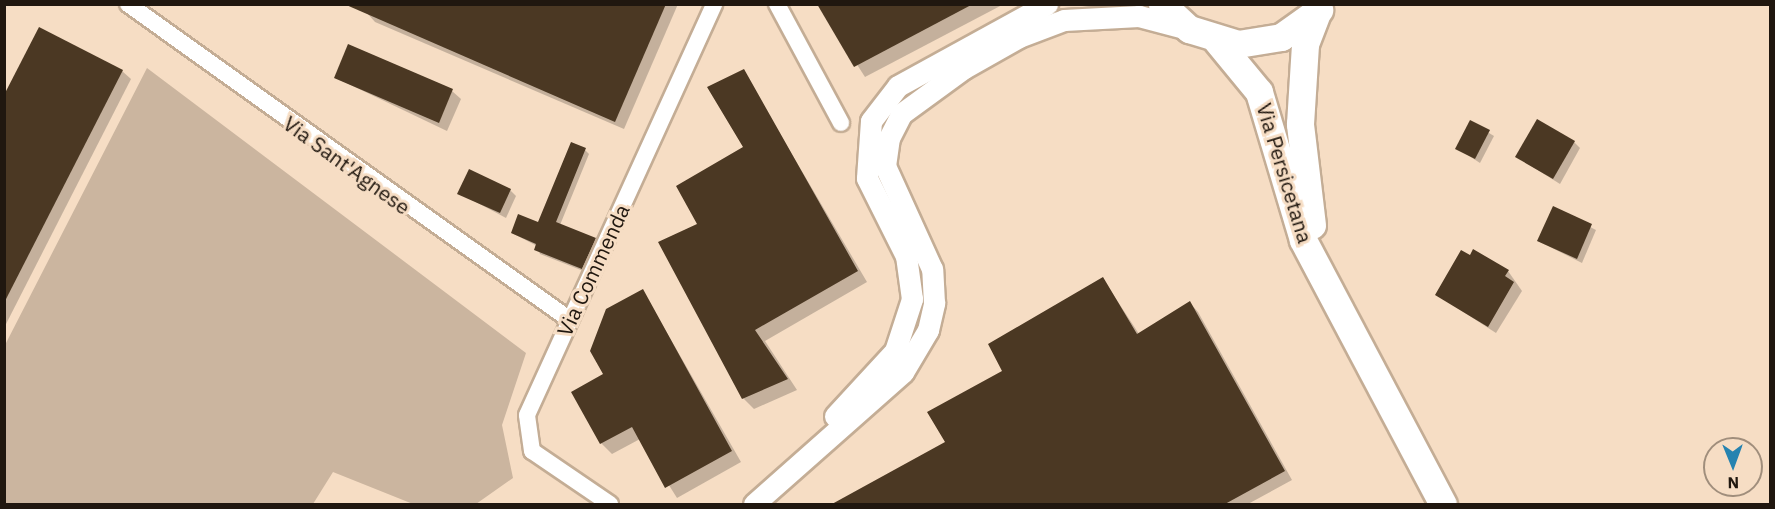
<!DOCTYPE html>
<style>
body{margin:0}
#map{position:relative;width:1775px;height:509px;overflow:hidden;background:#f6ddc4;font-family:"IBM Plex Sans",sans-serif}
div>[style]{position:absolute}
.green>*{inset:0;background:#cbb59f}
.shadow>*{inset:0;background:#0003}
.building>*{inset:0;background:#4b3823}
.roads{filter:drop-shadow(2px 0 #c4ad95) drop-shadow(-2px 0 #c4ad95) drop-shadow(0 2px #c4ad95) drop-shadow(0 -2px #c4ad95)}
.minor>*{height:16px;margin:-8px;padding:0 8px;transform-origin:8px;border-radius:8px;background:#fff}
.tertiary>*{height:21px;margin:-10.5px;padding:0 10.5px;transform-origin:10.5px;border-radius:10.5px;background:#fff}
.primary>*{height:27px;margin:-13.5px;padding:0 13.5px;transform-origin:13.5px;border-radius:13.5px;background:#fff}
span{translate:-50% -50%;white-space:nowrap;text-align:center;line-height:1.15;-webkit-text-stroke:6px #f6ddc4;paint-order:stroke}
.street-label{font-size:21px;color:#20170f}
.frame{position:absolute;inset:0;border:6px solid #20170f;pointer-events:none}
.north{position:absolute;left:1703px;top:437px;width:60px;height:60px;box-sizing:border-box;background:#f6ddc4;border:2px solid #a08e7c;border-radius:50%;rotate:179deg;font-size:16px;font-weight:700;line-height:24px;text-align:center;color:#20170f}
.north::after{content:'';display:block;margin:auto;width:21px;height:27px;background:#2683b0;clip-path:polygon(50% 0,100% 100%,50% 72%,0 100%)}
</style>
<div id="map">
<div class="green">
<i style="clip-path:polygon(147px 68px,526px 353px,502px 425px,513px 478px,476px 504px,413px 504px,333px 472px,313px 504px,5px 504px,5px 345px)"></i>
</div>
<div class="shadow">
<i style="clip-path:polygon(371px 4px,678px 4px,624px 129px,375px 22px,367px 13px)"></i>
<i style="clip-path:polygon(818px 4px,1004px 4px,865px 77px)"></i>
<i style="clip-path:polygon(122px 71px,131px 79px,4px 328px,4px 98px)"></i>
<i style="clip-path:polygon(743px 71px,867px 282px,765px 341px,797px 390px,754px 409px,743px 398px,699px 224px,745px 148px)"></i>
<i style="clip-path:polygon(336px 78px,452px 91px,461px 99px,447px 131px)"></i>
<i style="clip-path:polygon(1471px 122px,1494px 136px,1480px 163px,1457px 148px)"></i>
<i style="clip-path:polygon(1574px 142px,1580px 148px,1560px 184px,1517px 157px)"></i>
<i style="clip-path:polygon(585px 150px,589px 154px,560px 225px,599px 243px,586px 272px,540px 254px,537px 246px,512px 233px,539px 224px)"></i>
<i style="clip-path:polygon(510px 190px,516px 196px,506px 218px,459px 193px)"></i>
<i style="clip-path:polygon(1553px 208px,1596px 230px,1582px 263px,1538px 241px)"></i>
<i style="clip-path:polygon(1470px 257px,1508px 271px,1522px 291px,1496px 333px,1437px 295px)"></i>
<i style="clip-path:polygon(1103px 279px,1139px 334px,1190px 303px,1198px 312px,1292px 480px,1248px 504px,835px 504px,947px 443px,1004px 372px)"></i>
<i style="clip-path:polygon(643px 291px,741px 462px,677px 498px,640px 439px,612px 454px,601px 443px,605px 375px)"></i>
</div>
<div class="building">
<i style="clip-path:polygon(344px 4px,666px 4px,615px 122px)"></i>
<i style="clip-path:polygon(817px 4px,973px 4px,854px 67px)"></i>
<i style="clip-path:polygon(39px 27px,123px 70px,4px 303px,4px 95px)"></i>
<i style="clip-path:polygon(348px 44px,453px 89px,439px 123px,334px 78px)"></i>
<i style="clip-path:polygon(744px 69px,858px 271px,755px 330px,788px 379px,742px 399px,658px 242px,697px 224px,676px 186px,743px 147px,707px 87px)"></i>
<i style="clip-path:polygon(1537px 119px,1575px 141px,1553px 179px,1515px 157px)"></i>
<i style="clip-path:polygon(1470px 120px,1490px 130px,1475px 159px,1455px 149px)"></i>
<i style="clip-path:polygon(571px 142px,586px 148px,556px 222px,596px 238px,582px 269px,534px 250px,536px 244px,511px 233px,518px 214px,538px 222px)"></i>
<i style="clip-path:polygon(469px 169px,511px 189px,500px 213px,457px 194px)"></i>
<i style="clip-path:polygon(1553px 206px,1592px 224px,1577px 259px,1537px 241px)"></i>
<i style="clip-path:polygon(1473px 249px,1509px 270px,1505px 276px,1514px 282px,1488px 327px,1435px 295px,1461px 250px,1470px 255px)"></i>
<i style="clip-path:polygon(1103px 277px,1137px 334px,1190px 301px,1285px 471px,1225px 504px,832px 504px,945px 442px,927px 412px,1002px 371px,988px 344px)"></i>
<i style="clip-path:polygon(643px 289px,732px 451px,665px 488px,632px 427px,600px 444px,571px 392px,603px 374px,590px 351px,606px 309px)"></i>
</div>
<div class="roads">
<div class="minor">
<i style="left:128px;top:4px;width:543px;rotate:35.56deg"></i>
<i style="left:777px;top:4px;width:135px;rotate:61.7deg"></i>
<i style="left:610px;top:504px;width:94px;rotate:-145.8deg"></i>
<i style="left:532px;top:451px;width:36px;rotate:-98deg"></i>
<i style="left:527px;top:415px;width:452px;rotate:-65.5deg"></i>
</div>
<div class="tertiary">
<i style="left:835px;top:416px;width:88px;rotate:-47.3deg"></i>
<i style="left:895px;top:351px;width:55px;rotate:-71.9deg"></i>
<i style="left:912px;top:299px;width:43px;rotate:-97.9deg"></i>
<i style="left:906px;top:256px;width:87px;rotate:-116.6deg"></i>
<i style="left:867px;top:178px;width:57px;rotate:-86deg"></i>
<i style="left:871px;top:121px;width:44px;rotate:-52.4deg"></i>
<i style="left:898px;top:86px;width:170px;rotate:-28.8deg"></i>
<i style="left:754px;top:504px;width:199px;rotate:-41.5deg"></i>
<i style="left:903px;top:372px;width:49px;rotate:-59.2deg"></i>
<i style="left:928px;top:330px;width:28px;rotate:-77deg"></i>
<i style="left:934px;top:303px;width:34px;rotate:-93deg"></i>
<i style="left:932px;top:269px;width:113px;rotate:-114.5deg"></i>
<i style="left:885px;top:166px;width:28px;rotate:-82deg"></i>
<i style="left:889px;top:138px;width:27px;rotate:-63deg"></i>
<i style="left:901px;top:114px;width:78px;rotate:-36.1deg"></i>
<i style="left:964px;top:68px;width:63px;rotate:-29.4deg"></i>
<i style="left:1019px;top:37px;width:48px;rotate:-20.7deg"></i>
<i style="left:1064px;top:20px;width:75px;rotate:-3.1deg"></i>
<i style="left:1139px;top:16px;width:51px;rotate:14.9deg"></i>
</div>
<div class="primary">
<i style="left:1162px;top:4px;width:37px;rotate:43deg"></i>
<i style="left:1189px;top:29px;width:51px;rotate:17deg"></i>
<i style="left:1238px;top:44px;width:44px;rotate:-9.2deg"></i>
<i style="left:1281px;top:37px;width:47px;rotate:-35.4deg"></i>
<i style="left:1217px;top:41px;width:66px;rotate:50.5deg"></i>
<i style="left:1259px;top:92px;width:154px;rotate:73.4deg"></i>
<i style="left:1303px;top:240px;width:299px;rotate:62.1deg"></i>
<i style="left:1312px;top:225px;width:102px;rotate:-96.8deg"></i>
<i style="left:1300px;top:124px;width:80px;rotate:-86.4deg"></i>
<i style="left:1305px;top:44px;width:33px;rotate:-69deg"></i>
</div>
</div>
<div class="street-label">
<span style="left:347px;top:165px;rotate:36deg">Via Sant'Agnese</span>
<span style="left:1285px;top:173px;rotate:73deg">Via Persicetana</span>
<span style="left:593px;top:270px;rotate:-65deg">Via Commenda</span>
</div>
<div class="frame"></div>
<div class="north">N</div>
</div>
